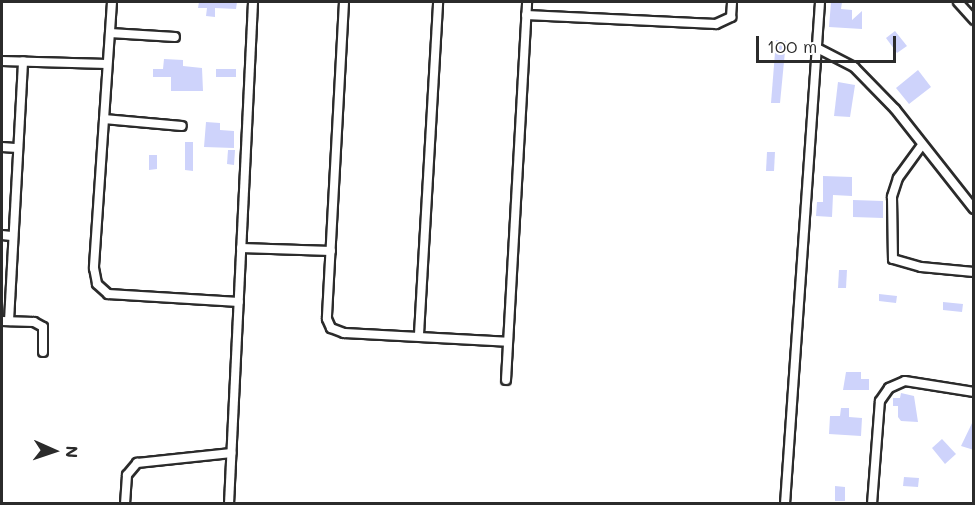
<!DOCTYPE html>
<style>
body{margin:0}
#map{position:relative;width:975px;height:505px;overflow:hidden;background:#fff;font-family:Mali,sans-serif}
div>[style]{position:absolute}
.building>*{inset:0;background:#ced3fb}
.roads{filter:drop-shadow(2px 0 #2b2b2b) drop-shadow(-2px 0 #2b2b2b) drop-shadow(0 2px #2b2b2b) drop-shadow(0 -2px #2b2b2b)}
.minor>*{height:8px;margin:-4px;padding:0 4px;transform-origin:4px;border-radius:4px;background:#fff}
span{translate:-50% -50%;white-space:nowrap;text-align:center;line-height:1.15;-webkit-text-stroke:4.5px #fff;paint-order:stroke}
.frame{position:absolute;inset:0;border:3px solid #2b2b2b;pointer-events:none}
.north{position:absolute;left:24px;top:421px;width:60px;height:60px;-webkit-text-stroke:4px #fff;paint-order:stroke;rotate:93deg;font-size:16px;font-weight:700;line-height:24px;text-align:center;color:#2b2b2b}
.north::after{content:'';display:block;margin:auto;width:21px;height:27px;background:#2b2b2b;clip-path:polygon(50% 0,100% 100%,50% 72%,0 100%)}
.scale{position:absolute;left:756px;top:36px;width:140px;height:27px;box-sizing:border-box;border:3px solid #2b2b2b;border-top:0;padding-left:8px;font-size:18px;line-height:21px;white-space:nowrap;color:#2b2b2b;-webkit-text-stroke:4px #fff;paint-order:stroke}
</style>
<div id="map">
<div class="building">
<i style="clip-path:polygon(199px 2px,237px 2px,236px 9px,215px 8px,215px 17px,206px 16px,207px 8px,198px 8px)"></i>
<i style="clip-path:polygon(831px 2px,842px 2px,841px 9px,852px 10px,852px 20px,862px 11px,862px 29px,829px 27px)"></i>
<i style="clip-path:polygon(895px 31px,907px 46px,897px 53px,886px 38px)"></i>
<i style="clip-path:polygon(776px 40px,786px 41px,780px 103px,771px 103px)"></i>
<i style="clip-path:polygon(164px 59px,183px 60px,183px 66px,202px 68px,203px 91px,171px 91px,171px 77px,153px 77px,153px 69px,163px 69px)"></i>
<i style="clip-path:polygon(216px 69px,236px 69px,236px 77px,216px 77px)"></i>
<i style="clip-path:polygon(918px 70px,931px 87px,909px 104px,896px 88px)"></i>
<i style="clip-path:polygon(838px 82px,855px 85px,850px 117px,834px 116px)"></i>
<i style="clip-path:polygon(206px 122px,220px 123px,220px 130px,234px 131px,234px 148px,204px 147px)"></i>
<i style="clip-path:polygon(185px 142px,193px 142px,193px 171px,185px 170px)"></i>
<i style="clip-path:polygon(228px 150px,235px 150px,234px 165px,227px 164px)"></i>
<i style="clip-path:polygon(767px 152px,775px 152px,774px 171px,766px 171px)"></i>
<i style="clip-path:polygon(149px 155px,157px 155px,157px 169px,149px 170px)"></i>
<i style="clip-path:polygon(823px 176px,852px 177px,852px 196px,833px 195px,832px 217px,816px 216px,817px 202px,823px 202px)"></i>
<i style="clip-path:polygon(853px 200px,883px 201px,883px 218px,853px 217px)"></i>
<i style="clip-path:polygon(839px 270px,847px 270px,846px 288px,838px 288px)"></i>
<i style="clip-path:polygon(879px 294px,897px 296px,896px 303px,879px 301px)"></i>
<i style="clip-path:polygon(943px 302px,963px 304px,962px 312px,943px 310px)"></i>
<i style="clip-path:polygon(846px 372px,861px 372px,861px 379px,869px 379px,869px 390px,843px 390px)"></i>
<i style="clip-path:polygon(901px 393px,914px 396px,918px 422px,901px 421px,898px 417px,898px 406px,893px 406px,893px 398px,900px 398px)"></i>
<i style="clip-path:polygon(841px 408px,849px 408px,849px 417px,862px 418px,861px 436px,829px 434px,830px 416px,840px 416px)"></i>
<i style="clip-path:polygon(974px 419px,974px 450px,961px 446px)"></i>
<i style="clip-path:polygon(942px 439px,956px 454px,945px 464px,932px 448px)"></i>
<i style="clip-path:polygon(904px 477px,919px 478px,918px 487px,903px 486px)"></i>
<i style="clip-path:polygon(835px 486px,845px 487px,845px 501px,835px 501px)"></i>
</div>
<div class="roads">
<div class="minor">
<i style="left:112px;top:2px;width:267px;rotate:93.9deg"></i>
<i style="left:94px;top:268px;width:16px;rotate:79deg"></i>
<i style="left:97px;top:284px;width:15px;rotate:42deg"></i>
<i style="left:108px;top:294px;width:131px;rotate:3.5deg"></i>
<i style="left:344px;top:2px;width:317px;rotate:93.1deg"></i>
<i style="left:327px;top:319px;width:10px;rotate:66deg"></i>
<i style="left:331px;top:328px;width:14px;rotate:21deg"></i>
<i style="left:344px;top:333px;width:164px;rotate:3.1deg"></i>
<i style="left:958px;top:2px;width:24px;rotate:48deg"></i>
<i style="left:526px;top:15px;width:190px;rotate:2.7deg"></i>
<i style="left:716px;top:24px;width:17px;rotate:-25deg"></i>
<i style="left:731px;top:17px;width:15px;rotate:-86deg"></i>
<i style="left:110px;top:33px;width:65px;rotate:3.5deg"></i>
<i style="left:817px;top:48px;width:42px;rotate:27.2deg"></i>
<i style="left:854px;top:67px;width:59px;rotate:45.7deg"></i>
<i style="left:895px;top:109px;width:127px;rotate:51.7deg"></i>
<i style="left:2px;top:61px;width:105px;rotate:1.6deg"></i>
<i style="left:104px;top:119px;width:78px;rotate:5.1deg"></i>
<i style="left:922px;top:145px;width:41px;rotate:126deg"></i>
<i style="left:898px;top:178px;width:20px;rotate:108deg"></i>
<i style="left:892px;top:197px;width:62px;rotate:89.1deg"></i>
<i style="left:893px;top:259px;width:29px;rotate:16deg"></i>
<i style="left:921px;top:267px;width:53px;rotate:5.4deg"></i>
<i style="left:2px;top:147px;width:16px;rotate:4deg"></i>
<i style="left:2px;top:235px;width:9px;rotate:6deg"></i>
<i style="left:241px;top:248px;width:90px;rotate:1.9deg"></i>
<i style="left:2px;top:321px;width:32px;rotate:2deg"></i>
<i style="left:34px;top:322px;width:10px;rotate:29deg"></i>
<i style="left:43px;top:327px;width:25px;rotate:90deg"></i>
<i style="left:9px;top:321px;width:260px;rotate:-86.9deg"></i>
<i style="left:419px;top:334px;width:333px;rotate:-86.7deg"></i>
<i style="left:506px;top:380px;width:379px;rotate:-86.8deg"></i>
<i style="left:125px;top:504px;width:29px;rotate:-86deg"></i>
<i style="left:127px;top:475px;width:16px;rotate:-50deg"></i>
<i style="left:137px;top:463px;width:95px;rotate:-6.1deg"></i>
<i style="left:229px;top:504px;width:503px;rotate:-87.26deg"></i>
<i style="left:785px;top:504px;width:503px;rotate:-86.01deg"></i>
<i style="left:872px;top:504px;width:103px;rotate:-85.6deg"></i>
<i style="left:880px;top:401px;width:16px;rotate:-55deg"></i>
<i style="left:889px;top:388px;width:17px;rotate:-24deg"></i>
<i style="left:905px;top:381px;width:70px;rotate:9.1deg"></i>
</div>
</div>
<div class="frame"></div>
<div class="north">N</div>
<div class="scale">100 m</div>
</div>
